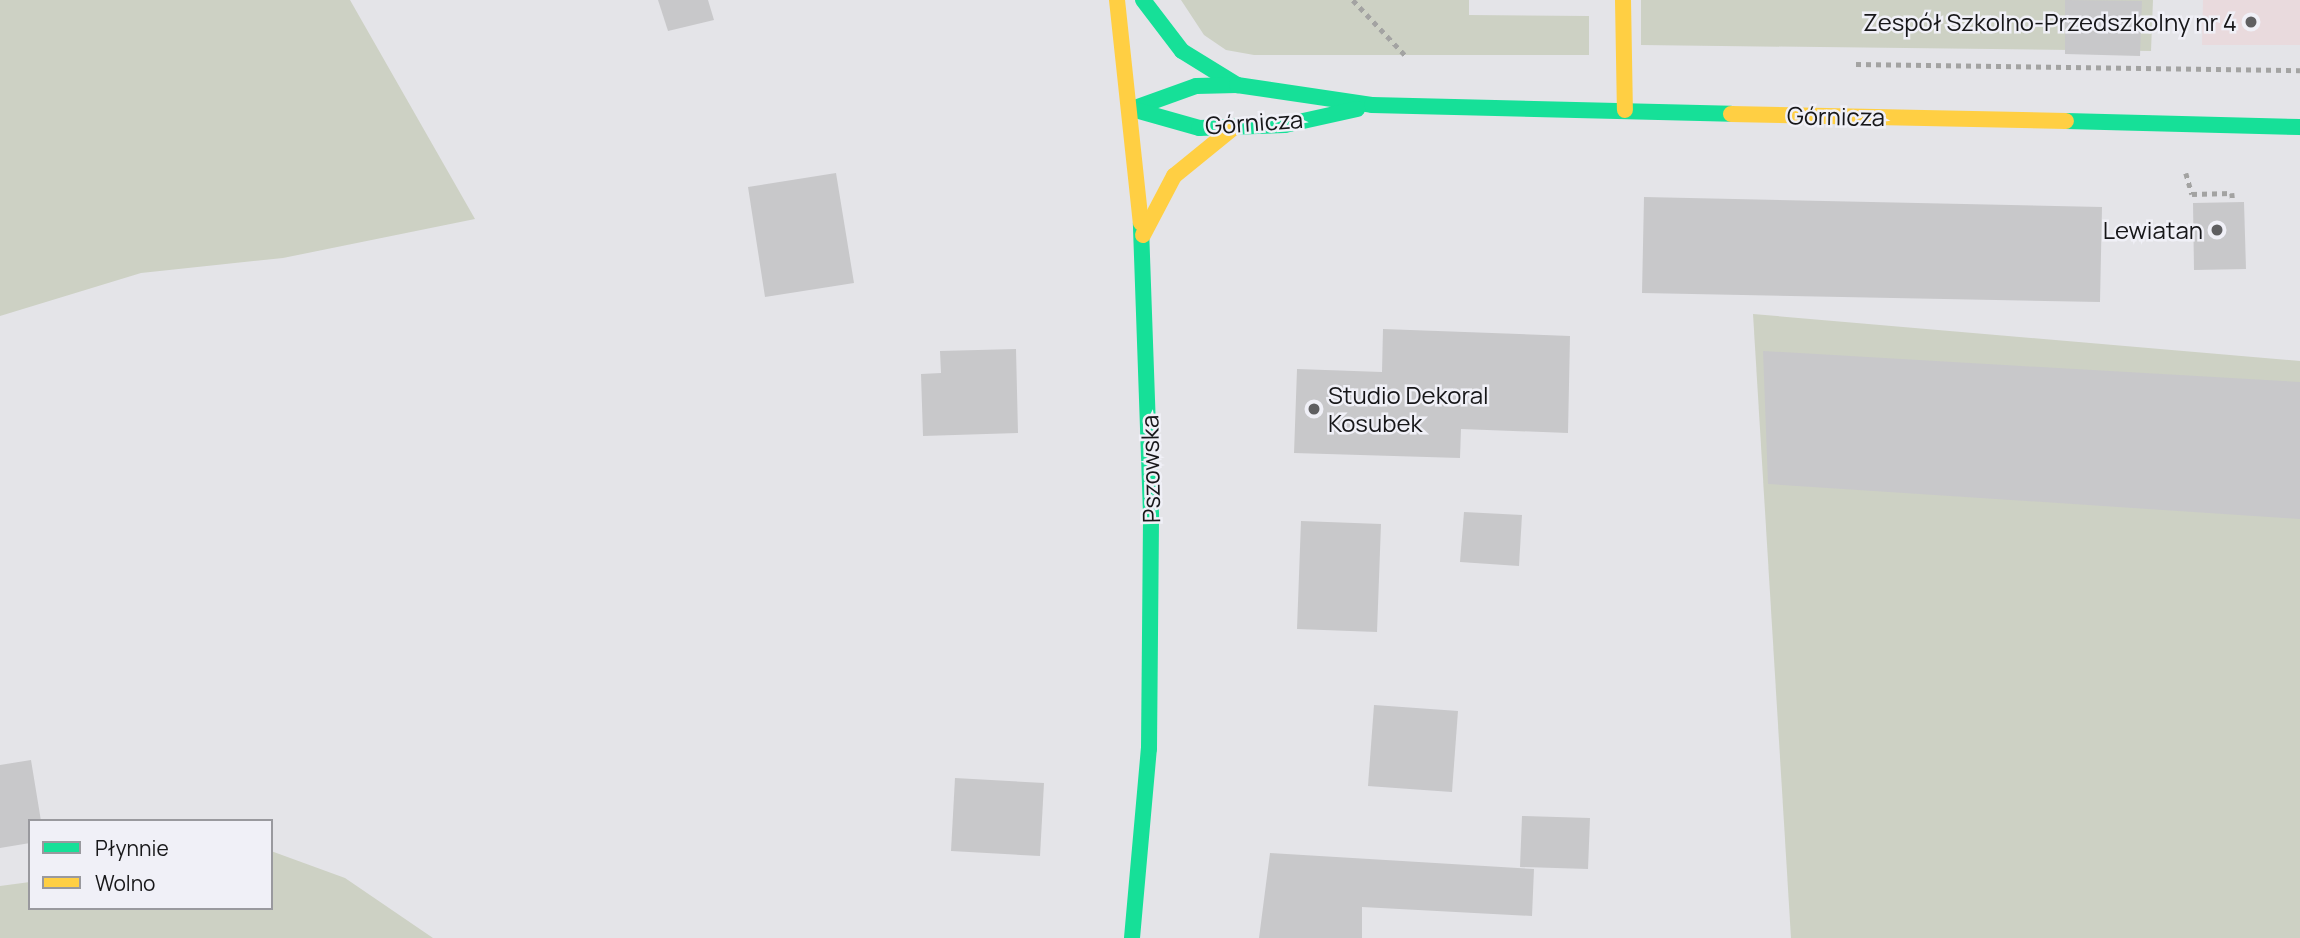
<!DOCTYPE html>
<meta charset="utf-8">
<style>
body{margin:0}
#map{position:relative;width:2300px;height:938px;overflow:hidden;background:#e4e4e8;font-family:Manrope,sans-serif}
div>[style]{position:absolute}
.education>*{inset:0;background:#e9dadd}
.green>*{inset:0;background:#cdd1c4}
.building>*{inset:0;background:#c8c8ca}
.path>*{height:4.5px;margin-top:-2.25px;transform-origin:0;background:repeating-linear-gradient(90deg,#a3a3a2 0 5px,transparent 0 10px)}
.fast>*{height:16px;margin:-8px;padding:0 8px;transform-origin:8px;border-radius:8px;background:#16e098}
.slow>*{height:16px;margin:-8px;padding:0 8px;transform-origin:8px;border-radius:8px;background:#ffcf43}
.dots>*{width:19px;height:19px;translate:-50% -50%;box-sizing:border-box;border:4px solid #f0f0f7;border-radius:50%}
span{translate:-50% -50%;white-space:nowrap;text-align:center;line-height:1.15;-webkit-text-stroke:5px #f0f0f7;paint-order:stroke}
.poi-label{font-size:24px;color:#171719}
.right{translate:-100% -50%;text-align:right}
.left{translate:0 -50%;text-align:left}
.street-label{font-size:24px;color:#171719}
.legend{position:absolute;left:28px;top:819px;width:245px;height:91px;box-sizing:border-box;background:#f0f0f7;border:2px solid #99999e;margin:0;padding:9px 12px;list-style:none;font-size:21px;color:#171719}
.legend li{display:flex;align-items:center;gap:14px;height:35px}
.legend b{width:35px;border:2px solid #99999e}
</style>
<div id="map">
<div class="education">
<i style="clip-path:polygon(2203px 0,2300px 0,2300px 45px,2202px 45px)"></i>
</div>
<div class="green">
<i style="clip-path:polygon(0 0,350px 0,475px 219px,283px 258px,141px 273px,0 316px)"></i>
<i style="clip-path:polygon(1181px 0,1469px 0,1469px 15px,1589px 16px,1589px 55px,1254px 55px,1226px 50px,1204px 35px)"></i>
<i style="clip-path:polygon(1641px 0,2153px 0,2151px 51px,1641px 45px)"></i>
<i style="clip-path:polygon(1753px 314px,2300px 361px,2300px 938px,1791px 938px)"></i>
<i style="clip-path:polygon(271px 851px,345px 878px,433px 938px,0 938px,0 886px,30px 882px,30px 908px,271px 908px)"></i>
</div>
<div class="building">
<i style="clip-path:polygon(658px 0,708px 0,714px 20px,668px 31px)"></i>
<i style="clip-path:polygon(2065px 0,2142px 1px,2140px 56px,2065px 54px)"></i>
<i style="clip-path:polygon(836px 173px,854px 283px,765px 297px,748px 187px)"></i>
<i style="clip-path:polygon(1644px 197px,2102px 207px,2100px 302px,1642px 293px)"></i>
<i style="clip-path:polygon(2244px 202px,2246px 269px,2194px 270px,2193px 203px)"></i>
<i style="clip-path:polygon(1383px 329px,1570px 336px,1568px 433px,1461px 429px,1460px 458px,1294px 453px,1297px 369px,1382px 372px)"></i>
<i style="clip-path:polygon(1016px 349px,1018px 433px,923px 436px,921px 374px,941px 373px,940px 351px)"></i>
<i style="clip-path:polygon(1763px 351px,2300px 382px,2300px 519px,1768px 484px)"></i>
<i style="clip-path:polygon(1464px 512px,1522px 515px,1519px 566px,1460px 562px)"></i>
<i style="clip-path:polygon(1301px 521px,1381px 524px,1377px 632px,1297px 629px)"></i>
<i style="clip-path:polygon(1374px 705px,1458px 711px,1452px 792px,1368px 786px)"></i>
<i style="clip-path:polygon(31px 760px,41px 821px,30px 821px,30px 843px,0 848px,0 765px)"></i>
<i style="clip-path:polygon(955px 778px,1044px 783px,1040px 856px,951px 851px)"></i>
<i style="clip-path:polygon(1522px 816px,1590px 818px,1588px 869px,1520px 867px)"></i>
<i style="clip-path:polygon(1270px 853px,1534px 869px,1532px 916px,1362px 907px,1362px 938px,1259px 938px)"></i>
</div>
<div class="path">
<i style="left:1353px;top:0;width:76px;rotate:46.6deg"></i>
<i style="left:1856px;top:64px;width:444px;rotate:0.8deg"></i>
<i style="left:2186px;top:173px;width:22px;rotate:74deg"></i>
<i style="left:2192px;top:194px;width:40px;rotate:-1.4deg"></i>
<i style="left:2232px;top:193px;width:9px;rotate:84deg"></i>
</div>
<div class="fast">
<i style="left:1143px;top:0;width:64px;rotate:52.6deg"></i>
<i style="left:1182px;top:51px;width:65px;rotate:31.7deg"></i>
<i style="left:1132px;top:109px;width:68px;rotate:-19.8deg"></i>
<i style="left:1196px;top:86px;width:41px;rotate:-1.4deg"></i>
<i style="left:1237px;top:85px;width:136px;rotate:8.4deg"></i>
<i style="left:1372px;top:105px;width:359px;rotate:1.4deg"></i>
<i style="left:1132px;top:109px;width:70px;rotate:15.8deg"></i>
<i style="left:1199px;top:128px;width:86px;rotate:-2deg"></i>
<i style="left:1285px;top:125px;width:74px;rotate:-12.5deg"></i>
<i style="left:2066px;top:121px;width:234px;rotate:1.5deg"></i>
<i style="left:1132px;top:938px;width:190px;rotate:-84.9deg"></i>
<i style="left:1149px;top:749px;width:235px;rotate:-89.5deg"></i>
<i style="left:1151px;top:514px;width:291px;rotate:-92deg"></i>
</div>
<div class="slow">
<i style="left:1117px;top:0;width:224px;rotate:83.9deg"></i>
<i style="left:1623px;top:0;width:110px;rotate:89deg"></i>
<i style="left:1731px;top:114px;width:335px;rotate:1.2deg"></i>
<i style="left:1143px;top:235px;width:67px;rotate:-62.3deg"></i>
<i style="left:1174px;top:176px;width:76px;rotate:-39.1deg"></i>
</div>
<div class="dots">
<i style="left:2251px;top:22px;background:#5f5f61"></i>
<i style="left:2217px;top:230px;background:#5f5f61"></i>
<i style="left:1314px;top:409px;background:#5f5f61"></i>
</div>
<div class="poi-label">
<span class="right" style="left:2237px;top:22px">Zespół Szkolno-Przedszkolny nr 4</span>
<span class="right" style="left:2203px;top:230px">Lewiatan</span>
<span class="left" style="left:1328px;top:409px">Studio Dekoral<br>Kosubek</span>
</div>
<div class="street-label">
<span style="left:1836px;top:116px;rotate:1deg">Górnicza</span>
<span style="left:1254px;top:122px;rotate:-4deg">Górnicza</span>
<span style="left:1150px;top:469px;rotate:-91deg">Pszowska</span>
</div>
<ul class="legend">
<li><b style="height:9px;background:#16e098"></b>Płynnie</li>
<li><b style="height:9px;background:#ffcf43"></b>Wolno</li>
</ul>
</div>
